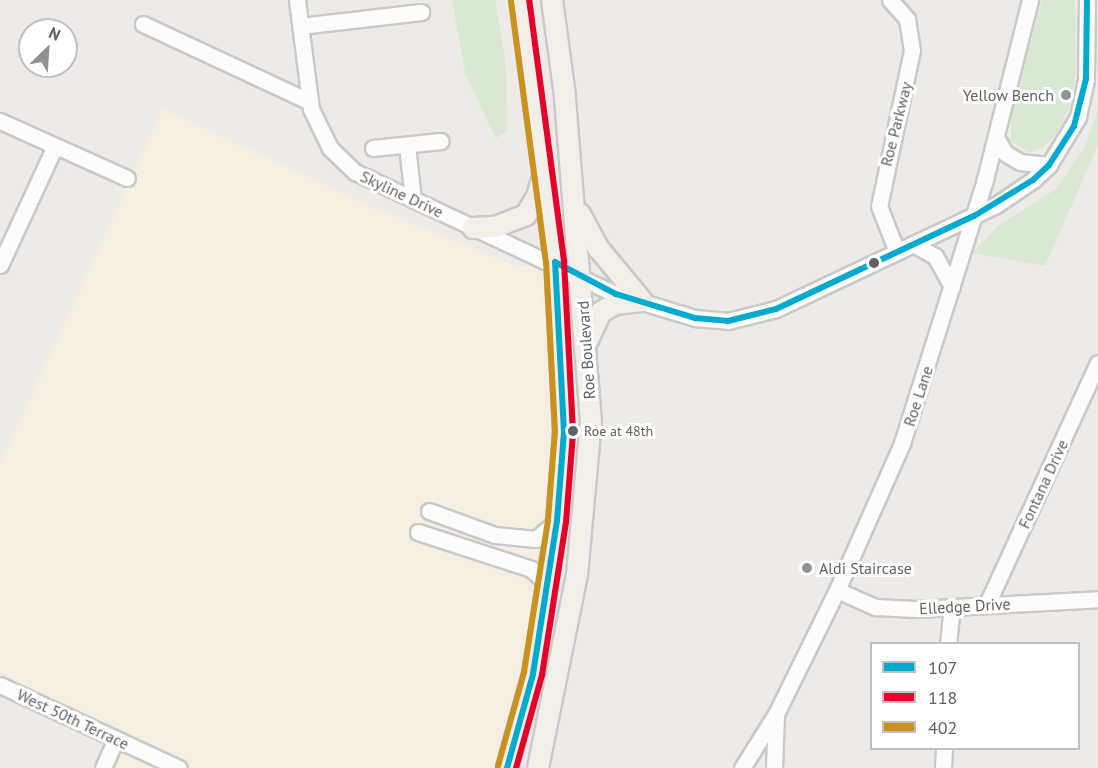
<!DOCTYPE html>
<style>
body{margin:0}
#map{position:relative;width:1098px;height:768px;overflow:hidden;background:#edeae7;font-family:"PT Sans",sans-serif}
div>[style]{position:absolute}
.commercial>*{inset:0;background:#f6eee0}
.green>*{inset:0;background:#d8e8d2}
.roads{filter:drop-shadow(2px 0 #c9c9c9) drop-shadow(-2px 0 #c9c9c9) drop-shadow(0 2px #c9c9c9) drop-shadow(0 -2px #c9c9c9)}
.minor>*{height:15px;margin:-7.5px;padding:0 7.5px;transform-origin:7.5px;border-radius:7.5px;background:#fcfcfb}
.major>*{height:20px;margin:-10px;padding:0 10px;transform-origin:10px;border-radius:10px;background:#f3efe8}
.bus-1>*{height:6px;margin:-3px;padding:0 3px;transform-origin:3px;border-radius:3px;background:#00a9ce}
.bus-2>*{height:6px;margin:-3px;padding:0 3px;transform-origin:3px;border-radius:3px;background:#e4002b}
.bus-3>*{height:6px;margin:-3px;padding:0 3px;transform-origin:3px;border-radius:3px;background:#c9921e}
.dots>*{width:16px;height:16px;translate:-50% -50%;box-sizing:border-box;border:3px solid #fff;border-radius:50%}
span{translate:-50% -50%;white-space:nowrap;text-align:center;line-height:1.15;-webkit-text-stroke:6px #fff;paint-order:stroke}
.bus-label{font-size:14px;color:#5d6265}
.left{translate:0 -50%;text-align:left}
.poi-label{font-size:16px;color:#5d6265}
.right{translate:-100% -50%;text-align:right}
.street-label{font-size:16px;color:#5d6265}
.legend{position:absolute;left:870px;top:642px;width:210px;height:108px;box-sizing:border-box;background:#fff;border:2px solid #bec0c1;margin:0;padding:8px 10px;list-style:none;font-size:18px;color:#5d6265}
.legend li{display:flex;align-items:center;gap:12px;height:30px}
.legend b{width:30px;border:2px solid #bec0c1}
.north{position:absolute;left:18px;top:18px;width:60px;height:60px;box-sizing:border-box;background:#fff;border:2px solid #bec0c1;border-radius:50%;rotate:25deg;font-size:16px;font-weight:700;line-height:24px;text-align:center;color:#5d6265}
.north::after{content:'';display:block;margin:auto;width:21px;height:27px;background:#8f9292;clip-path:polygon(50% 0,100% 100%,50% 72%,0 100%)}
</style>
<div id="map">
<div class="commercial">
<i style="clip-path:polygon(163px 109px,370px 206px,519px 267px,555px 262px,576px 292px,593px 400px,494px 768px,104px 768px,116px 739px,0 673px,0 464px)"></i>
</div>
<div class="green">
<i style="clip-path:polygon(452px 0,495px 0,506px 65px,507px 131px,496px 138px,466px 76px)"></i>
<i style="clip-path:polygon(1042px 0,1075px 0,1076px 71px,1070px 106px,1057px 133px,1042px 148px,1029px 153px,1011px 141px,1011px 116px)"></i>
<i style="clip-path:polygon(1098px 110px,1098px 145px,1045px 266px,973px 253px,999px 225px,1056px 189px,1085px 146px)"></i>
</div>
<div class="roads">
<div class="minor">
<i style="left:297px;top:0;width:110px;rotate:82.7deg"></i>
<i style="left:311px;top:109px;width:43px;rotate:64deg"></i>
<i style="left:330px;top:148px;width:35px;rotate:44deg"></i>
<i style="left:355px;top:172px;width:288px;rotate:25.1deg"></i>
<i style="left:616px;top:294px;width:83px;rotate:16.9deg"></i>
<i style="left:695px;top:318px;width:33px;rotate:5deg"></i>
<i style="left:728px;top:321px;width:49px;rotate:-14deg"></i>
<i style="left:776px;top:309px;width:243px;rotate:-25.3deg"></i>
<i style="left:996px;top:205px;width:45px;rotate:-34deg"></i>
<i style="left:1033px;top:180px;width:22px;rotate:-43deg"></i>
<i style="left:1049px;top:165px;width:56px;rotate:-58.9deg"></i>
<i style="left:1078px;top:117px;width:39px;rotate:-78deg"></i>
<i style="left:1086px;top:79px;width:79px;rotate:-89.3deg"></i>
<i style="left:890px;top:0;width:25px;rotate:48deg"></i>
<i style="left:907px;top:19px;width:31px;rotate:81deg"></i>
<i style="left:912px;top:50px;width:159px;rotate:101.9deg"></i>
<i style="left:879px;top:206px;width:49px;rotate:68.6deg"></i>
<i style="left:143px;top:24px;width:184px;rotate:25deg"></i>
<i style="left:300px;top:26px;width:122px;rotate:-6.6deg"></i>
<i style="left:0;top:121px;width:139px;rotate:24.2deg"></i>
<i style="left:996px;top:137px;width:18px;rotate:61deg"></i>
<i style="left:1005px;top:153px;width:17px;rotate:31deg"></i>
<i style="left:1020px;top:162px;width:29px;rotate:6deg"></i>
<i style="left:407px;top:145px;width:55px;rotate:83.8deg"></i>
<i style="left:373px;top:148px;width:68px;rotate:-5.9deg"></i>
<i style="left:913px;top:244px;width:25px;rotate:29deg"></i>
<i style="left:935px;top:256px;width:35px;rotate:61deg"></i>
<i style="left:0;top:265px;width:131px;rotate:-65.2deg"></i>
<i style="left:429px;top:511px;width:70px;rotate:20deg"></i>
<i style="left:495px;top:535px;width:41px;rotate:5.6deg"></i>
<i style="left:536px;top:539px;width:28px;rotate:-41deg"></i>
<i style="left:418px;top:532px;width:119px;rotate:18.1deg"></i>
<i style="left:531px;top:569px;width:21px;rotate:41deg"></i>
<i style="left:837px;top:590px;width:42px;rotate:24.1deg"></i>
<i style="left:875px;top:607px;width:41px;rotate:2.8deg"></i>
<i style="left:916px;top:609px;width:182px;rotate:-3.1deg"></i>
<i style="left:987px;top:604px;width:265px;rotate:-65.3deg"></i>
<i style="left:948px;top:644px;width:36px;rotate:-84deg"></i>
<i style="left:0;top:685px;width:197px;rotate:24.9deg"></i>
<i style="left:103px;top:768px;width:32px;rotate:-66deg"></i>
<i style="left:742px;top:768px;width:64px;rotate:-57.8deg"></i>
<i style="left:776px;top:714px;width:138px;rotate:-63.8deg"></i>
<i style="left:837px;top:590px;width:161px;rotate:-66.1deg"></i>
<i style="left:902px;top:443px;width:277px;rotate:-72.5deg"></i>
<i style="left:985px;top:179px;width:185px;rotate:-75.9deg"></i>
<i style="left:774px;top:768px;width:51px;rotate:-87.8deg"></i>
<i style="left:943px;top:768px;width:20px;rotate:-87deg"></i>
</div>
<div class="major">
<i style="left:580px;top:214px;width:40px;rotate:62deg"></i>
<i style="left:599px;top:249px;width:67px;rotate:50.4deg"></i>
<i style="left:473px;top:228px;width:22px;rotate:-3deg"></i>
<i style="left:495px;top:227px;width:33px;rotate:-21deg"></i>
<i style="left:526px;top:215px;width:21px;rotate:-59deg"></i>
<i style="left:537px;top:197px;width:18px;rotate:-74deg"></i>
<i style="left:587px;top:342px;width:33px;rotate:-65deg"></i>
<i style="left:601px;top:312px;width:16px;rotate:-30deg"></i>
<i style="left:615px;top:304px;width:27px;rotate:-6deg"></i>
<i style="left:507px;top:768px;width:98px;rotate:-74.5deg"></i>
<i style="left:533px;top:674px;width:155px;rotate:-81.1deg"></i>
<i style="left:557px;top:521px;width:89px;rotate:-85.5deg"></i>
<i style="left:564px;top:432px;width:170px;rotate:-93deg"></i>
<i style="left:555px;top:262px;width:264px;rotate:-97.6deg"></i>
<i style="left:538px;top:768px;width:197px;rotate:-78.6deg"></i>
<i style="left:577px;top:575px;width:154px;rotate:-84.8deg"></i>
<i style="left:591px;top:422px;width:327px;rotate:-94.6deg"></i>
<i style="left:565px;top:96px;width:97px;rotate:-97.7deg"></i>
</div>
</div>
<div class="bus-1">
<i style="left:555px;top:262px;width:69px;rotate:27.7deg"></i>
<i style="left:616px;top:294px;width:83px;rotate:16.9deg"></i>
<i style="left:695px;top:318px;width:33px;rotate:5deg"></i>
<i style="left:728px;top:321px;width:49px;rotate:-14deg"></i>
<i style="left:776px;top:309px;width:219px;rotate:-25.2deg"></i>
<i style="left:974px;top:216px;width:69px;rotate:-31.4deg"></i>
<i style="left:1033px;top:180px;width:22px;rotate:-43deg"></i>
<i style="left:1049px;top:165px;width:46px;rotate:-57.3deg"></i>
<i style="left:1074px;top:126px;width:49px;rotate:-75.7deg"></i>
<i style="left:1086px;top:79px;width:79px;rotate:-89.3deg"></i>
<i style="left:507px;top:768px;width:98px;rotate:-74.5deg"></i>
<i style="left:533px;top:674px;width:155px;rotate:-81.1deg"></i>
<i style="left:557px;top:521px;width:89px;rotate:-85.5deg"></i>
<i style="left:564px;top:432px;width:170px;rotate:-93deg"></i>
</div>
<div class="bus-2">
<i style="left:516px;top:768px;width:97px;rotate:-74.4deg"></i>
<i style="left:542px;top:675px;width:155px;rotate:-81.1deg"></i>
<i style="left:566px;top:522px;width:89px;rotate:-85.5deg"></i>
<i style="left:573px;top:433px;width:172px;rotate:-93deg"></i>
<i style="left:564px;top:261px;width:263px;rotate:-97.6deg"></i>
</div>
<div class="bus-3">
<i style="left:498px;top:766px;width:98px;rotate:-74.5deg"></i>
<i style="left:524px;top:672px;width:154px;rotate:-81deg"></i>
<i style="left:548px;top:520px;width:88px;rotate:-85.5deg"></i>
<i style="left:555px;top:432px;width:169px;rotate:-93deg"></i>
<i style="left:546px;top:263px;width:264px;rotate:-97.6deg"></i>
</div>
<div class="dots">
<i style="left:1066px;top:95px;background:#8f9292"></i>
<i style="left:874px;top:263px;background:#5d6265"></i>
<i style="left:573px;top:431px;background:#5d6265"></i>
<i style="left:807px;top:568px;background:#8f9292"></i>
</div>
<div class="bus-label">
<span class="left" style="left:584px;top:431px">Roe at 48th</span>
</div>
<div class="poi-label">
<span class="right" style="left:1054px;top:95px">Yellow Bench</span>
<span class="left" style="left:819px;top:568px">Aldi Staircase</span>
</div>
<div class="street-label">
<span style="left:896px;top:124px;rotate:-76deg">Roe Parkway</span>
<span style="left:402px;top:194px;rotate:25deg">Skyline Drive</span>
<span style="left:586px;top:350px;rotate:-94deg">Roe Boulevard</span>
<span style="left:918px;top:396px;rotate:-72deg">Roe Lane</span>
<span style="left:1043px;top:484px;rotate:-65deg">Fontana Drive</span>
<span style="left:965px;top:606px;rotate:-3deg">Elledge Drive</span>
<span style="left:73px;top:719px;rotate:25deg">West 50th Terrace</span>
</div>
<ul class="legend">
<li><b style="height:8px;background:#00a9ce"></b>107</li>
<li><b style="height:8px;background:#e4002b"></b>118</li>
<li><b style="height:8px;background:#c9921e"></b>402</li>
</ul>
<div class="north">N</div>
</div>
